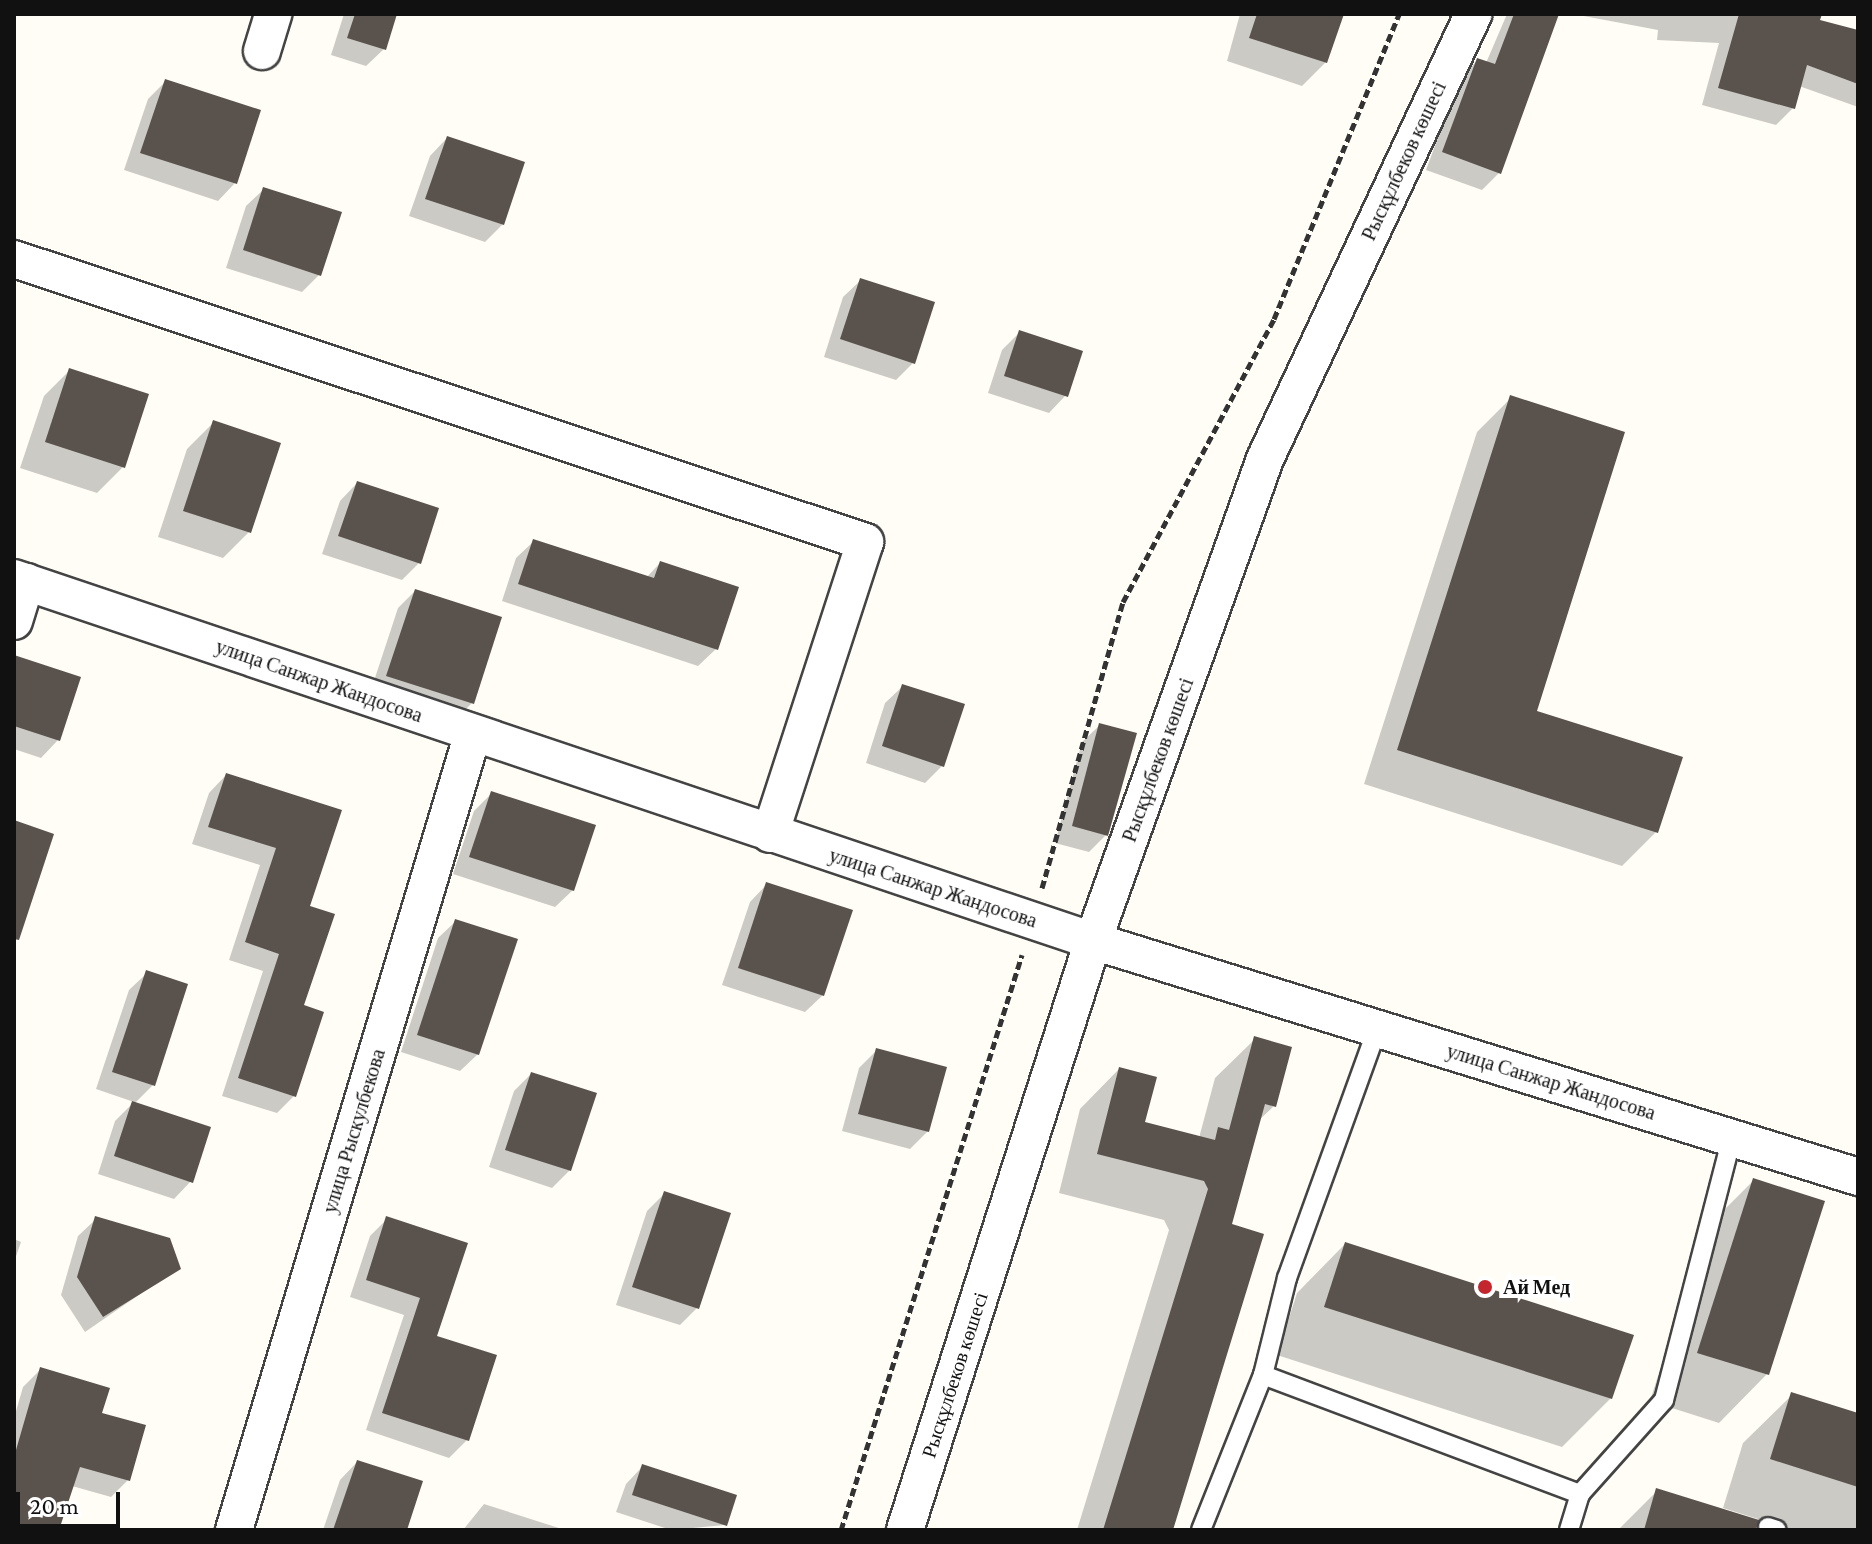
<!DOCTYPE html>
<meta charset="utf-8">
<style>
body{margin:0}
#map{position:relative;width:1872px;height:1544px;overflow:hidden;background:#fffdf5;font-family:"Crimson Pro",serif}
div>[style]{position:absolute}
.shadow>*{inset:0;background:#0003}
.building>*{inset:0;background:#5a524d}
.path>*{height:5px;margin-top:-2.5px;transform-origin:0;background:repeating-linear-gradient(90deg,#333 0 8px,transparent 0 12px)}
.roads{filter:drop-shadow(2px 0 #444) drop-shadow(-2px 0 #444) drop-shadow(0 2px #444) drop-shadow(0 -2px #444)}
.lane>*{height:18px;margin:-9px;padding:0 9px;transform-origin:9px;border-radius:9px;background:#fff}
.street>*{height:36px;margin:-18px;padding:0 18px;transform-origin:18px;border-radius:18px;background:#fff}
.dots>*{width:22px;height:22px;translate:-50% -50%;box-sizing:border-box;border:4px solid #fff;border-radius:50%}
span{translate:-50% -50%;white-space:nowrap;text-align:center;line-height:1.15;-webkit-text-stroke:8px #fff;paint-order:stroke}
.street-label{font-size:20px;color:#111}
.poi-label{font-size:20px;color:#111;font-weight:700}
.left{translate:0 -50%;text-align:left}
.frame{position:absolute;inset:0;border:16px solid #111;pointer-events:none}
.scale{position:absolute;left:16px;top:1492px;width:104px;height:36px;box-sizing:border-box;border:4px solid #111;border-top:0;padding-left:10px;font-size:24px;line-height:28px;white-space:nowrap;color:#111;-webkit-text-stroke:6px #fff;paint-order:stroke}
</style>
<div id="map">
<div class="shadow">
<i style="clip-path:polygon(344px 14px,395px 14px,384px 49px,366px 66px,331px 55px)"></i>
<i style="clip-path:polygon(1240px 14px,1342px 14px,1326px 62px,1302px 86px,1227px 61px)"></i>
<i style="clip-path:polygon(1507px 14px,1557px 14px,1499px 173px,1482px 190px,1426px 170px,1460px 78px,1478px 60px,1486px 63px)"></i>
<i style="clip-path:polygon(1573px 14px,1820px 14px,1817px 21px,1858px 32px,1858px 107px,1799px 86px,1793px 108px,1776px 125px,1702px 105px,1719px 43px,1657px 40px,1658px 30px)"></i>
<i style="clip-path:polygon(166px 81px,235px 183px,218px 201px,124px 170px,148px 99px)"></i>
<i style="clip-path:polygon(447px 138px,503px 224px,485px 242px,409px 216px,430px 156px)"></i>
<i style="clip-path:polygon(264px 189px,319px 275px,302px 292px,226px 268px,246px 206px)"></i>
<i style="clip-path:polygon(861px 280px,913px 363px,896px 380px,824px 357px,843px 297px)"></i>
<i style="clip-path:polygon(1020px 332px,1066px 395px,1049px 413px,988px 393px,1002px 350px)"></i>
<i style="clip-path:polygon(70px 370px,123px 467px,97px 493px,20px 468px,44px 396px)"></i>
<i style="clip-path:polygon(1511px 398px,1534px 712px,1656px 832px,1622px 866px,1364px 784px,1477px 432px)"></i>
<i style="clip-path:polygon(213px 423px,278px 444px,249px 532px,223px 558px,158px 537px,187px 449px)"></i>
<i style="clip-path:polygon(357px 483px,419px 563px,402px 580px,322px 554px,340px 501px)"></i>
<i style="clip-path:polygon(534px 541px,646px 578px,660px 563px,716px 649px,698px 666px,502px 601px,516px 558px)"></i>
<i style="clip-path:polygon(415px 591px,472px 703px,455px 720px,370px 693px,398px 608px)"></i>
<i style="clip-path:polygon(14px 658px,79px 678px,58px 740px,41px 758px,14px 749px)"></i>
<i style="clip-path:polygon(903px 686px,943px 765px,925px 783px,866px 763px,885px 703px)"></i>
<i style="clip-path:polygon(1100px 725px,1106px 835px,1089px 852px,1055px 843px,1082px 742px)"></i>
<i style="clip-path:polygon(226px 775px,339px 811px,308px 907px,294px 1096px,277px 1113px,222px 1096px,263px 971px,229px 960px,260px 865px,192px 844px,209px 793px)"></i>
<i style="clip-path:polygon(492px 793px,573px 890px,555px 907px,453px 874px,474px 811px)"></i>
<i style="clip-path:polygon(767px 884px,823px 995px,805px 1012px,722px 985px,750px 902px)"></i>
<i style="clip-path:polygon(456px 921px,478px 1054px,460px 1071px,401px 1052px,438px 938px)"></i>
<i style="clip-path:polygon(147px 973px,153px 1085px,134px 1104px,191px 1181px,174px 1199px,98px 1174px,115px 1121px,134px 1102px,96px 1089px,129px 990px)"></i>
<i style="clip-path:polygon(1255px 1039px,1274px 1106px,1258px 1121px,1230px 1226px,1171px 1530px,1077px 1530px,1169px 1230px,1164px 1220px,1059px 1193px,1080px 1109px,1119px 1069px,1143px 1124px,1199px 1138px,1215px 1078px)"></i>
<i style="clip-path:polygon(877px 1050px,928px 1131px,910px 1149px,842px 1131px,859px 1068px)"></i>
<i style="clip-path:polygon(531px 1074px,570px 1170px,552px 1188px,489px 1167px,514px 1091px)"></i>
<i style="clip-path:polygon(1753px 1181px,1767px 1374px,1719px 1423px,1650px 1401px,1705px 1229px)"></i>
<i style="clip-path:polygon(664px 1194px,697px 1308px,680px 1325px,616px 1305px,647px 1211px)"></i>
<i style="clip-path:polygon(96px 1219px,178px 1268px,85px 1332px,61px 1295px,78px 1236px)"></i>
<i style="clip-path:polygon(387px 1219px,466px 1244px,435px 1337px,467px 1440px,449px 1458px,366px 1430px,404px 1315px,350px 1297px,370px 1236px)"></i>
<i style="clip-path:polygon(14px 1239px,21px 1242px,14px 1262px)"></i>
<i style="clip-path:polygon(1345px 1244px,1611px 1398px,1562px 1447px,1277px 1355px,1297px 1293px)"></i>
<i style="clip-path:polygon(40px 1370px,100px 1414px,128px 1480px,111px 1497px,72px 1486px,57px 1530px,14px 1530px,14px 1418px,23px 1387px)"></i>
<i style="clip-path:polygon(1792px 1395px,1858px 1415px,1858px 1530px,1793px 1530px,1723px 1508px,1743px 1443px)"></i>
<i style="clip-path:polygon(357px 1462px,405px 1530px,323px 1530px,340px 1480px)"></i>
<i style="clip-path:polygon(643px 1466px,725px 1525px,671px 1530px,616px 1512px,626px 1484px)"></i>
<i style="clip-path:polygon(1657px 1491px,1712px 1530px,1618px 1530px)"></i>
<i style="clip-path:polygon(484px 1504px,565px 1530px,463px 1530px)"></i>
</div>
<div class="building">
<i style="clip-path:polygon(355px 14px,397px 14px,386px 50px,347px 38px)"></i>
<i style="clip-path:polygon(1257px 14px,1344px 14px,1327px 63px,1249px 38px)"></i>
<i style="clip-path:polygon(1514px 14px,1559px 14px,1501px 174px,1442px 152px,1477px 58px,1495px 64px)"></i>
<i style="clip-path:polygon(1739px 14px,1822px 14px,1820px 20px,1858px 30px,1858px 84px,1807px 65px,1795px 109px,1718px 88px)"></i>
<i style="clip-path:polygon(165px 79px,261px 110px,237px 184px,140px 153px)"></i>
<i style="clip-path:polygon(447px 136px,525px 162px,504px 225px,425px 199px)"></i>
<i style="clip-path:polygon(263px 187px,342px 212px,321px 276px,243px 250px)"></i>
<i style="clip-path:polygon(860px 278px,935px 302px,915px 364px,840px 339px)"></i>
<i style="clip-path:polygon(1019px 330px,1083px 351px,1068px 397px,1004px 376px)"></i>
<i style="clip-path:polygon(69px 368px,149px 394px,125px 468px,45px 442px)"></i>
<i style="clip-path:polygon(1510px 395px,1625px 432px,1537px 711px,1683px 757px,1658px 833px,1397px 750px)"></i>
<i style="clip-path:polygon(213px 420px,281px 443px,251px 533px,183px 511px)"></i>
<i style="clip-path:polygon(357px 481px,439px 508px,421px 564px,338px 536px)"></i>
<i style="clip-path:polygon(533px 539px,654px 578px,660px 561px,739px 587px,718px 650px,518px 584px)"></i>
<i style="clip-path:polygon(415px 589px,502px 617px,474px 704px,386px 676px)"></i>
<i style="clip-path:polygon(14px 655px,81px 677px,60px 741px,14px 726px)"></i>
<i style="clip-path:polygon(902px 684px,965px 704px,944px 767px,882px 746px)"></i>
<i style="clip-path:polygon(1099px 723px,1137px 733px,1108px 836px,1072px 826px)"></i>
<i style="clip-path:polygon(226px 773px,342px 810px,310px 906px,335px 914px,304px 1005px,324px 1012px,296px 1097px,238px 1078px,279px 954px,245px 942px,276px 848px,208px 827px)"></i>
<i style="clip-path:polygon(491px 791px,596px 825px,574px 891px,469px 857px)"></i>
<i style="clip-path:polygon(14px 820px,54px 834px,19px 940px,14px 939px)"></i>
<i style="clip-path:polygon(766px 882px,853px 910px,824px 996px,738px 968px)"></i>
<i style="clip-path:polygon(455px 919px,518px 939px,479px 1055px,417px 1035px)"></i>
<i style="clip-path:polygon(146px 970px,188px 984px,155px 1086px,112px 1072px)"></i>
<i style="clip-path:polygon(1254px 1036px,1292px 1047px,1276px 1107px,1265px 1104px,1232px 1224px,1264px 1234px,1173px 1530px,1103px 1530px,1208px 1189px,1204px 1181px,1097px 1154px,1119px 1067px,1157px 1077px,1145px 1122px,1215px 1140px,1218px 1127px,1229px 1130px)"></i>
<i style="clip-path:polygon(876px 1048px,947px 1067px,929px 1132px,858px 1114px)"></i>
<i style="clip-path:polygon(531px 1072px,597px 1093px,571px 1171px,505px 1150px)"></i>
<i style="clip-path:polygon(132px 1101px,211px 1127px,193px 1183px,114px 1156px)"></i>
<i style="clip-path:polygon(1753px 1178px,1825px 1201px,1769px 1375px,1697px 1353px)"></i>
<i style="clip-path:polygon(664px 1191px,731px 1213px,699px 1309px,632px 1287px)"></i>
<i style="clip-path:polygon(95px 1216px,170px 1238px,181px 1269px,103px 1317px,77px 1277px)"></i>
<i style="clip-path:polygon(386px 1216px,468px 1243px,437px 1336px,497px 1355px,469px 1441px,382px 1413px,420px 1298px,366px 1280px)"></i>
<i style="clip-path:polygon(1345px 1242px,1634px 1335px,1612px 1399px,1324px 1307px)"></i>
<i style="clip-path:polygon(40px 1367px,110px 1388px,102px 1413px,146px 1425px,130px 1481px,80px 1467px,59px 1530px,14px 1530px,14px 1457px)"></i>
<i style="clip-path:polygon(1791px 1392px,1858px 1413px,1858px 1487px,1770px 1459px)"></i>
<i style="clip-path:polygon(357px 1460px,423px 1481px,407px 1530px,333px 1530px)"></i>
<i style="clip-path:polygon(642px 1464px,737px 1495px,727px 1526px,632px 1495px)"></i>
<i style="clip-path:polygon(1656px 1488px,1759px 1520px,1756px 1530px,1644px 1530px)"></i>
</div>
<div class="path">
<i style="left:1042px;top:888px;width:297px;rotate:-74.2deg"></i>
<i style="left:1123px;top:602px;width:321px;rotate:-61.9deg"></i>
<i style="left:1274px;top:319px;width:330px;rotate:-67.7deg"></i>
<i style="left:841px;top:1530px;width:603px;rotate:-72.53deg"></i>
</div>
<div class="roads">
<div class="lane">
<i style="left:1263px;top:1375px;width:339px;rotate:20.6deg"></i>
<i style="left:1768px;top:1527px;width:9px;rotate:18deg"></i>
<i style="left:1201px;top:1530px;width:167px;rotate:-68.2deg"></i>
<i style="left:1263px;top:1375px;width:100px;rotate:-76.1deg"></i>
<i style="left:1287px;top:1278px;width:265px;rotate:-70.1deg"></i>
<i style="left:1569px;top:1530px;width:38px;rotate:-73deg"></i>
<i style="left:1580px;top:1494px;width:126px;rotate:-48.2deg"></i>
<i style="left:1664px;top:1400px;width:271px;rotate:-75.5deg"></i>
</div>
<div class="street">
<i style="left:262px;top:51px;width:39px;rotate:-73deg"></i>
<i style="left:14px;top:259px;width:897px;rotate:18.39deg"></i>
<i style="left:865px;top:542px;width:307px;rotate:108deg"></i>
<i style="left:14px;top:578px;width:1138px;rotate:18.59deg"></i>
<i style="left:1093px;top:941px;width:801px;rotate:17.14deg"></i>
<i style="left:14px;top:621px;width:41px;rotate:-72.9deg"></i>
<i style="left:234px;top:1530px;width:832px;rotate:-73.31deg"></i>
<i style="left:905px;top:1530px;width:618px;rotate:-72.3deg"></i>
<i style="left:1093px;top:941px;width:512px;rotate:-70.36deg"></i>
<i style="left:1265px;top:459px;width:491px;rotate:-64.9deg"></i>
</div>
</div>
<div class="dots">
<i style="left:1485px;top:1287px;background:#c4262e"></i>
</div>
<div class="street-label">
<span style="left:1404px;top:161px;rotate:-65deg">Рысқұлбеков көшесі</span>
<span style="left:319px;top:681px;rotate:19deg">улица Санжар Жандосова</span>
<span style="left:1158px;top:760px;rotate:-70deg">Рысқұлбеков көшесі</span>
<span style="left:933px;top:888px;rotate:18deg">улица Санжар Жандосова</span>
<span style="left:1551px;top:1082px;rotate:17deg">улица Санжар Жандосова</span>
<span style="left:354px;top:1131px;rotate:-73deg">улица Рыскулбекова</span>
<span style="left:955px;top:1375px;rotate:-72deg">Рысқұлбеков көшесі</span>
</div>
<div class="poi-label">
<span class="left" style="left:1503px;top:1287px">Ай Мед</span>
</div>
<div class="frame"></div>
<div class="scale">20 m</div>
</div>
